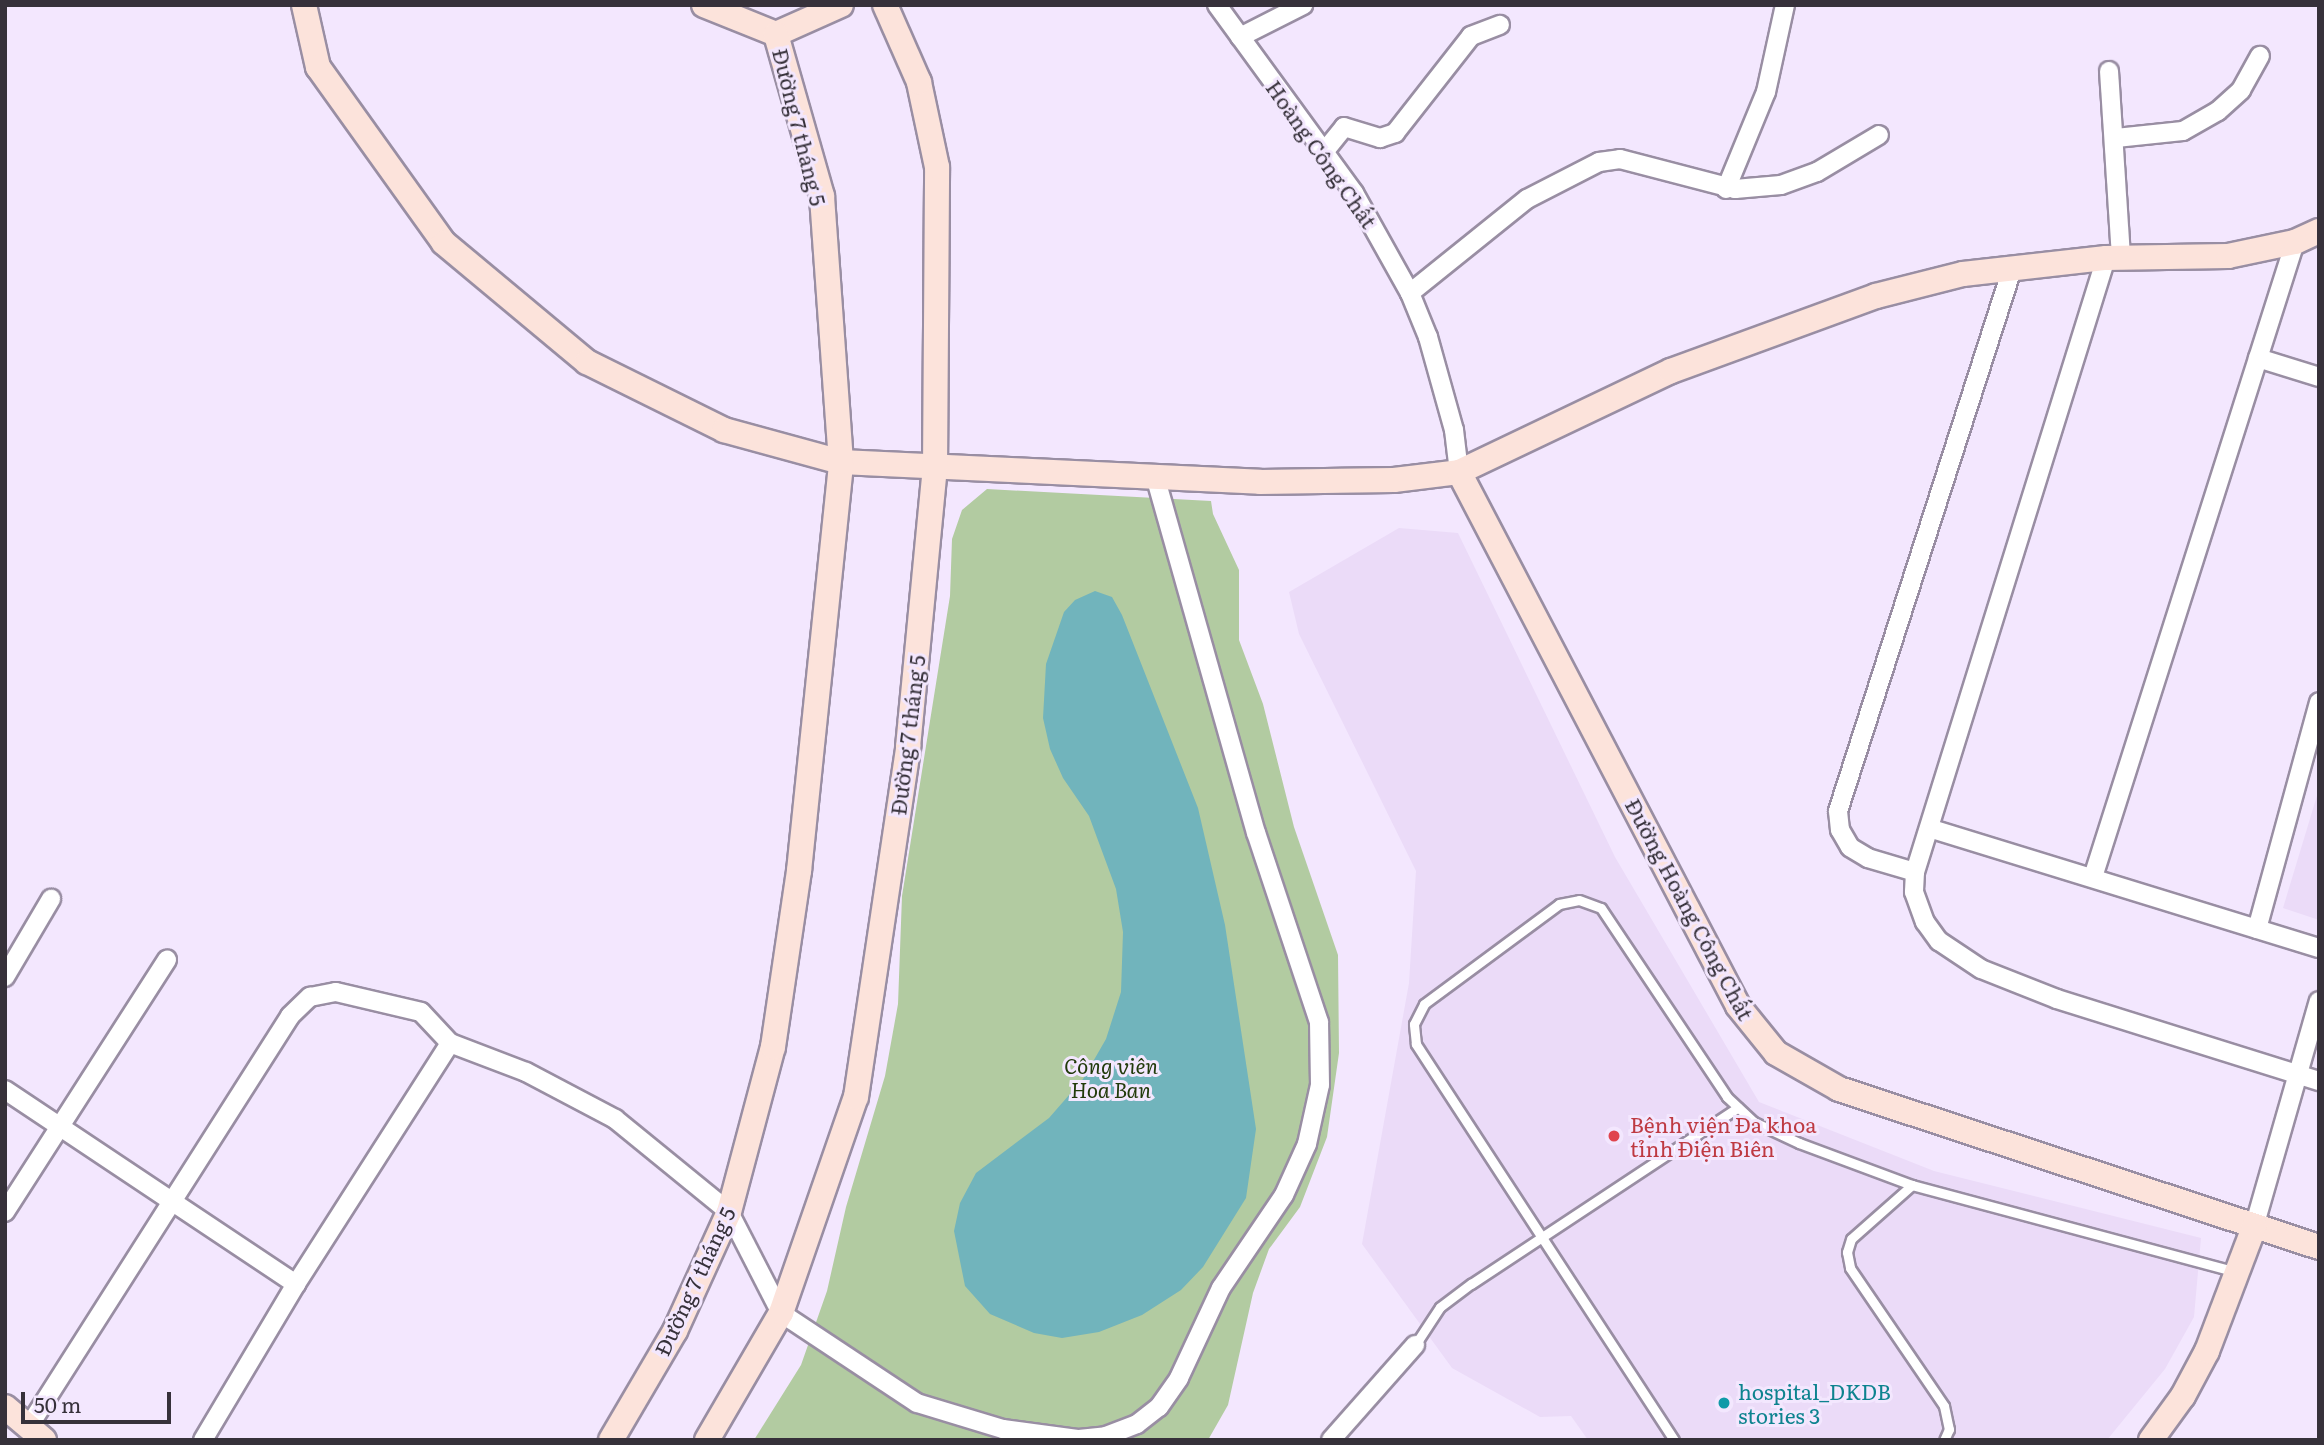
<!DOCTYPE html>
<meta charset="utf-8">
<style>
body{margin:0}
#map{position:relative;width:2324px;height:1445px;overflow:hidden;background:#f3e7fe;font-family:Literata,serif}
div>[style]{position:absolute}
.built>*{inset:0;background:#ebdbf8}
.green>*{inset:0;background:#b2cba1}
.water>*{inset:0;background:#71b4bc}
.roads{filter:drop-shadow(2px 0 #998ea3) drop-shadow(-2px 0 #998ea3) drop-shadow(0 2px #998ea3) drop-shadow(0 -2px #998ea3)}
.lane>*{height:9px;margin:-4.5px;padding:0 4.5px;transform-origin:4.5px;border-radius:4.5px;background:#fff}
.street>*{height:18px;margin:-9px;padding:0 9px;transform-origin:9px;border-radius:9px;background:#fff}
.secondary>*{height:24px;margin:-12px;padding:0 12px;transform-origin:12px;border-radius:12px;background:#fce3db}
.dots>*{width:19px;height:19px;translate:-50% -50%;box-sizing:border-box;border:4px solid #f3e7fe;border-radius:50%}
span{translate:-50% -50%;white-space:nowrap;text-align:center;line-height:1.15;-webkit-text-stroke:6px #f3e7fe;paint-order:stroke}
.street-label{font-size:21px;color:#36313a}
.park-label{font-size:21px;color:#223b0b;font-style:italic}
.health-label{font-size:21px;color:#be3a42}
.left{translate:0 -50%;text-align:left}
.culture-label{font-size:21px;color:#0d838f}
.frame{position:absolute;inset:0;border:7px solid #36313a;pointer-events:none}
.scale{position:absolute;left:21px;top:1392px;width:150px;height:32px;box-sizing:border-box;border:4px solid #36313a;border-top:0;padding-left:9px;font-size:21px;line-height:24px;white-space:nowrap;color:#36313a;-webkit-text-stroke:5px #f3e7fe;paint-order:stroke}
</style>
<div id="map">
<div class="built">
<i style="clip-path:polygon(1399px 528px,1458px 533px,1615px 857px,1759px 1102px,1934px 1171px,2201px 1238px,2194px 1317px,2165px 1369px,2107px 1440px,1588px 1440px,1571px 1416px,1540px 1417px,1452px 1368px,1362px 1244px,1409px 983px,1416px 871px,1299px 634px,1289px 592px)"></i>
<i style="clip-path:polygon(2319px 789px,2319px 920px,2283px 908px)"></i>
</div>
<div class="green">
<i style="clip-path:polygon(987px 489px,1211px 501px,1213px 514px,1239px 570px,1239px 640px,1263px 704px,1294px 827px,1338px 955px,1339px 1053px,1327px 1137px,1300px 1207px,1269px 1249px,1253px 1293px,1228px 1405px,1208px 1440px,754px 1440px,801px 1365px,827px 1291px,846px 1207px,885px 1076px,898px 1004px,902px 896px,950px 596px,952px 539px,962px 510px)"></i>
</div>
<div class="water">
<i style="clip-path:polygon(1095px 591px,1112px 597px,1122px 615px,1198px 808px,1225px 925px,1256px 1129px,1246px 1198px,1203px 1267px,1181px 1290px,1142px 1315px,1099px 1332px,1062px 1338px,1034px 1333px,990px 1314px,965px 1286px,954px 1231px,960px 1203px,976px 1173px,1049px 1118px,1083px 1079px,1106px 1039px,1121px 992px,1123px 932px,1116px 889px,1089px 816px,1063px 778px,1050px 749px,1043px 718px,1046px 664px,1064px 612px,1075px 600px)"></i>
</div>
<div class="roads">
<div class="lane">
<i style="left:1912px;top:1185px;width:81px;rotate:138.5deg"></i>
<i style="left:1851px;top:1239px;width:14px;rotate:107deg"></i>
<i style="left:1847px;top:1252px;width:16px;rotate:79deg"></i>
<i style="left:1850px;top:1268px;width:167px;rotate:55.7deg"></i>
<i style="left:1944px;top:1406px;width:24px;rotate:78deg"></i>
<i style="left:1949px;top:1429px;width:12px;rotate:114deg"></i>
<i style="left:1415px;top:1345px;width:45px;rotate:-56.7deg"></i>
<i style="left:1440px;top:1307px;width:39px;rotate:-37deg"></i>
<i style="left:1471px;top:1284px;width:320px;rotate:-33.5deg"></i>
<i style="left:1674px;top:1440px;width:473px;rotate:-123.1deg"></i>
<i style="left:1416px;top:1044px;width:20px;rotate:-96deg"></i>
<i style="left:1414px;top:1024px;width:22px;rotate:-63deg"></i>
<i style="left:1424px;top:1004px;width:168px;rotate:-36.5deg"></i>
<i style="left:1559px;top:904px;width:20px;rotate:-11deg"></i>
<i style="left:1579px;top:900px;width:23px;rotate:20deg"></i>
<i style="left:1601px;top:908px;width:227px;rotate:56.3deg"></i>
<i style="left:1727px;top:1097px;width:37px;rotate:43deg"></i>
<i style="left:1754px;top:1122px;width:50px;rotate:25deg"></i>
<i style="left:1799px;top:1143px;width:121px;rotate:20.4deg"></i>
<i style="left:1912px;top:1185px;width:335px;rotate:15deg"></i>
</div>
<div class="street">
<i style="left:1217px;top:5px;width:233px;rotate:53.9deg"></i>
<i style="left:1354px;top:193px;width:115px;rotate:60.8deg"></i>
<i style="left:1410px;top:293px;width:48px;rotate:67.8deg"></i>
<i style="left:1428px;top:337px;width:97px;rotate:74.4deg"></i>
<i style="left:1454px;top:430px;width:42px;rotate:83.2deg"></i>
<i style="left:1240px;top:37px;width:71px;rotate:-26.9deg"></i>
<i style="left:2109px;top:71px;width:187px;rotate:86.3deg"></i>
<i style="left:2116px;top:138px;width:67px;rotate:-6deg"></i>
<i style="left:2183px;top:131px;width:40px;rotate:-29.7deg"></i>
<i style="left:2218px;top:111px;width:31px;rotate:-42deg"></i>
<i style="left:2241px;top:90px;width:39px;rotate:-61deg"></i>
<i style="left:1324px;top:152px;width:32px;rotate:-51deg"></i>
<i style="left:1344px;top:127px;width:38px;rotate:17deg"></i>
<i style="left:1380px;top:138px;width:16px;rotate:-18deg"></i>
<i style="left:1395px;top:133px;width:123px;rotate:-51.9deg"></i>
<i style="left:1471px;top:36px;width:31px;rotate:-21deg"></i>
<i style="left:1726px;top:189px;width:105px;rotate:-67.6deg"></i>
<i style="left:1766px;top:92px;width:89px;rotate:-77.7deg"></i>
<i style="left:2106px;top:258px;width:643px;rotate:107.28deg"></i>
<i style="left:1915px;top:872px;width:20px;rotate:93deg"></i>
<i style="left:1914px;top:892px;width:32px;rotate:70deg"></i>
<i style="left:1925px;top:922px;width:24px;rotate:54deg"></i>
<i style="left:1939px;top:941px;width:50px;rotate:33.7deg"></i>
<i style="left:1981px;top:969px;width:82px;rotate:21.5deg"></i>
<i style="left:2057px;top:999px;width:275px;rotate:17.4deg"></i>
<i style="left:1410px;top:293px;width:150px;rotate:-38.8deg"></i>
<i style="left:1527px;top:199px;width:81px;rotate:-27.2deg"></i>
<i style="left:1599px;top:162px;width:21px;rotate:-8deg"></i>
<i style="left:1620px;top:159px;width:119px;rotate:14.6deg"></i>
<i style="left:1735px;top:189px;width:46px;rotate:-5deg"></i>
<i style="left:1781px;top:185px;width:38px;rotate:-20deg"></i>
<i style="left:1817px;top:172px;width:72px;rotate:-30.8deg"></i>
<i style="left:2258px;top:358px;width:64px;rotate:17.3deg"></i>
<i style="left:1932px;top:829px;width:405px;rotate:17.1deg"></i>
<i style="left:1915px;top:872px;width:49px;rotate:-163.4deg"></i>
<i style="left:1868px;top:858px;width:21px;rotate:-149deg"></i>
<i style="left:1850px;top:847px;width:20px;rotate:-120deg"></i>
<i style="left:1840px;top:830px;width:19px;rotate:-96deg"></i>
<i style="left:1838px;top:811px;width:569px;rotate:-72.2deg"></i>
<i style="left:2093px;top:877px;width:666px;rotate:-72.35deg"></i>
<i style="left:2257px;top:929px;width:235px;rotate:-74.7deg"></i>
<i style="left:5px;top:977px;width:91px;rotate:-59.5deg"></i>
<i style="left:5px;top:1090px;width:350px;rotate:33.7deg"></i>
<i style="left:5px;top:1212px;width:300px;rotate:-57.3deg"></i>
<i style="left:2254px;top:1227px;width:235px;rotate:-74deg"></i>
<i style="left:29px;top:1426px;width:486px;rotate:-57.5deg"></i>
<i style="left:290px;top:1016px;width:28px;rotate:-44deg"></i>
<i style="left:310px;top:997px;width:26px;rotate:-11deg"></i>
<i style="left:336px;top:992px;width:87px;rotate:13.2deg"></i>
<i style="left:421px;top:1012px;width:42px;rotate:46.9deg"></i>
<i style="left:450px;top:1043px;width:81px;rotate:20.9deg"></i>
<i style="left:526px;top:1072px;width:101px;rotate:27.8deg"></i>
<i style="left:615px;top:1119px;width:147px;rotate:39.2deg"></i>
<i style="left:729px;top:1212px;width:114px;rotate:62.8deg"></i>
<i style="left:781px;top:1313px;width:163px;rotate:33.5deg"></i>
<i style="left:917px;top:1403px;width:90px;rotate:16.8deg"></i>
<i style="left:1003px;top:1429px;width:77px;rotate:7.5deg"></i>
<i style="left:1079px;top:1439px;width:27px;rotate:-6deg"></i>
<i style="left:1106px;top:1436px;width:33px;rotate:-21deg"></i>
<i style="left:1137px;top:1424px;width:28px;rotate:-38deg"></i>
<i style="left:1159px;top:1407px;width:35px;rotate:-55deg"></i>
<i style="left:1179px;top:1378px;width:99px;rotate:-65deg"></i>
<i style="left:1221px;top:1288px;width:112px;rotate:-55.9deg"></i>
<i style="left:1284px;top:1195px;width:56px;rotate:-65.7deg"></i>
<i style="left:1307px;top:1144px;width:60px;rotate:-77.6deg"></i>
<i style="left:1320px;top:1085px;width:63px;rotate:-90.9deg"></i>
<i style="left:1319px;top:1022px;width:199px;rotate:-108.4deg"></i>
<i style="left:1256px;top:833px;width:371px;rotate:-105.8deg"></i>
<i style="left:203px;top:1440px;width:182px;rotate:-59.2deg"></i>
<i style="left:296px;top:1284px;width:286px;rotate:-57.4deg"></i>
<i style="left:1331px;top:1440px;width:127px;rotate:-48.5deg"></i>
</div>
<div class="secondary">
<i style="left:304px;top:5px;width:64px;rotate:77.3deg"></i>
<i style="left:318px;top:67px;width:216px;rotate:54.4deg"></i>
<i style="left:444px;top:243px;width:186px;rotate:39.8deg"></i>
<i style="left:587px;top:362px;width:153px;rotate:26.4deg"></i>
<i style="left:724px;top:430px;width:121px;rotate:15.3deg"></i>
<i style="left:841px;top:462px;width:419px;rotate:2.7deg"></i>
<i style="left:1260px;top:482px;width:134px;rotate:-0.9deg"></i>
<i style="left:1394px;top:480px;width:65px;rotate:-7deg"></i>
<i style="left:1459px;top:472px;width:235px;rotate:-25.5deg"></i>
<i style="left:1671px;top:371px;width:218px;rotate:-20.1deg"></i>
<i style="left:1876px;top:296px;width:90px;rotate:-14.2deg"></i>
<i style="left:1963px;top:274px;width:144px;rotate:-6.4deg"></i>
<i style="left:2106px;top:258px;width:122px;rotate:-0.9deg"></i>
<i style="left:2228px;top:256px;width:68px;rotate:-11.8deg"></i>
<i style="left:2295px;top:242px;width:26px;rotate:-25deg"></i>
<i style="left:704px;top:5px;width:78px;rotate:21.9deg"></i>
<i style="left:776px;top:34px;width:71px;rotate:-24deg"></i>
<i style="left:1459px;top:472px;width:602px;rotate:62.41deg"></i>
<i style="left:1738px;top:1006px;width:60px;rotate:51deg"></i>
<i style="left:1776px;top:1053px;width:73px;rotate:29.7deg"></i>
<i style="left:1839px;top:1089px;width:505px;rotate:18.22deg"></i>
<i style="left:5px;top:1407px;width:51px;rotate:40.2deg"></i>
<i style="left:611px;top:1440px;width:126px;rotate:-59.6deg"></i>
<i style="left:675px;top:1331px;width:131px;rotate:-65.6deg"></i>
<i style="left:729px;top:1212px;width:171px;rotate:-75.1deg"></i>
<i style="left:773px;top:1047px;width:178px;rotate:-81.6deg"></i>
<i style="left:799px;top:871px;width:411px;rotate:-84.1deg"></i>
<i style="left:841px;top:462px;width:267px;rotate:-94.1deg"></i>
<i style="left:822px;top:196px;width:168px;rotate:-105.9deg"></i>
<i style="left:707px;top:1440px;width:147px;rotate:-59.8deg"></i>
<i style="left:781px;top:1313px;width:229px;rotate:-70.9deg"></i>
<i style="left:856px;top:1097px;width:354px;rotate:-81.5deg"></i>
<i style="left:908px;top:747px;width:279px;rotate:-84.5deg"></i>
<i style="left:935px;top:469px;width:302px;rotate:-89.6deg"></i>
<i style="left:937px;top:167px;width:87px;rotate:-102deg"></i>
<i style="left:919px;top:82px;width:84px;rotate:-113.8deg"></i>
<i style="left:2151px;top:1440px;width:54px;rotate:-54deg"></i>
<i style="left:2183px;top:1396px;width:51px;rotate:-61.9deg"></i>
<i style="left:2207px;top:1351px;width:133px;rotate:-69.2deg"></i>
</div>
</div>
<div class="dots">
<i style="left:1614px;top:1136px;background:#e0444e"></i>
<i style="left:1724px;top:1403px;background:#0f9aa8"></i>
</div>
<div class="street-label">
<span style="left:800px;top:127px;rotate:76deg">Đường 7 tháng 5</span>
<span style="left:1322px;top:154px;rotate:55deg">Hoàng Công Chất</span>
<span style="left:907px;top:735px;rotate:-83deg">Đường 7 tháng 5</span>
<span style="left:1690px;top:909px;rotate:62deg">Đường Hoàng Công Chất</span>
<span style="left:694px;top:1281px;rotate:-65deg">Đường 7 tháng 5</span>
</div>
<div class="park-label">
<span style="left:1111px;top:1077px">Công viên<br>Hoa Ban</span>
</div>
<div class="health-label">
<span class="left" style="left:1630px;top:1136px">Bệnh viện Đa khoa<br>tỉnh Điện Biên</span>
</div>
<div class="culture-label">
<span class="left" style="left:1738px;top:1403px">hospital_DKDB<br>stories 3</span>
</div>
<div class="frame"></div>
<div class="scale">50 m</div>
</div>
